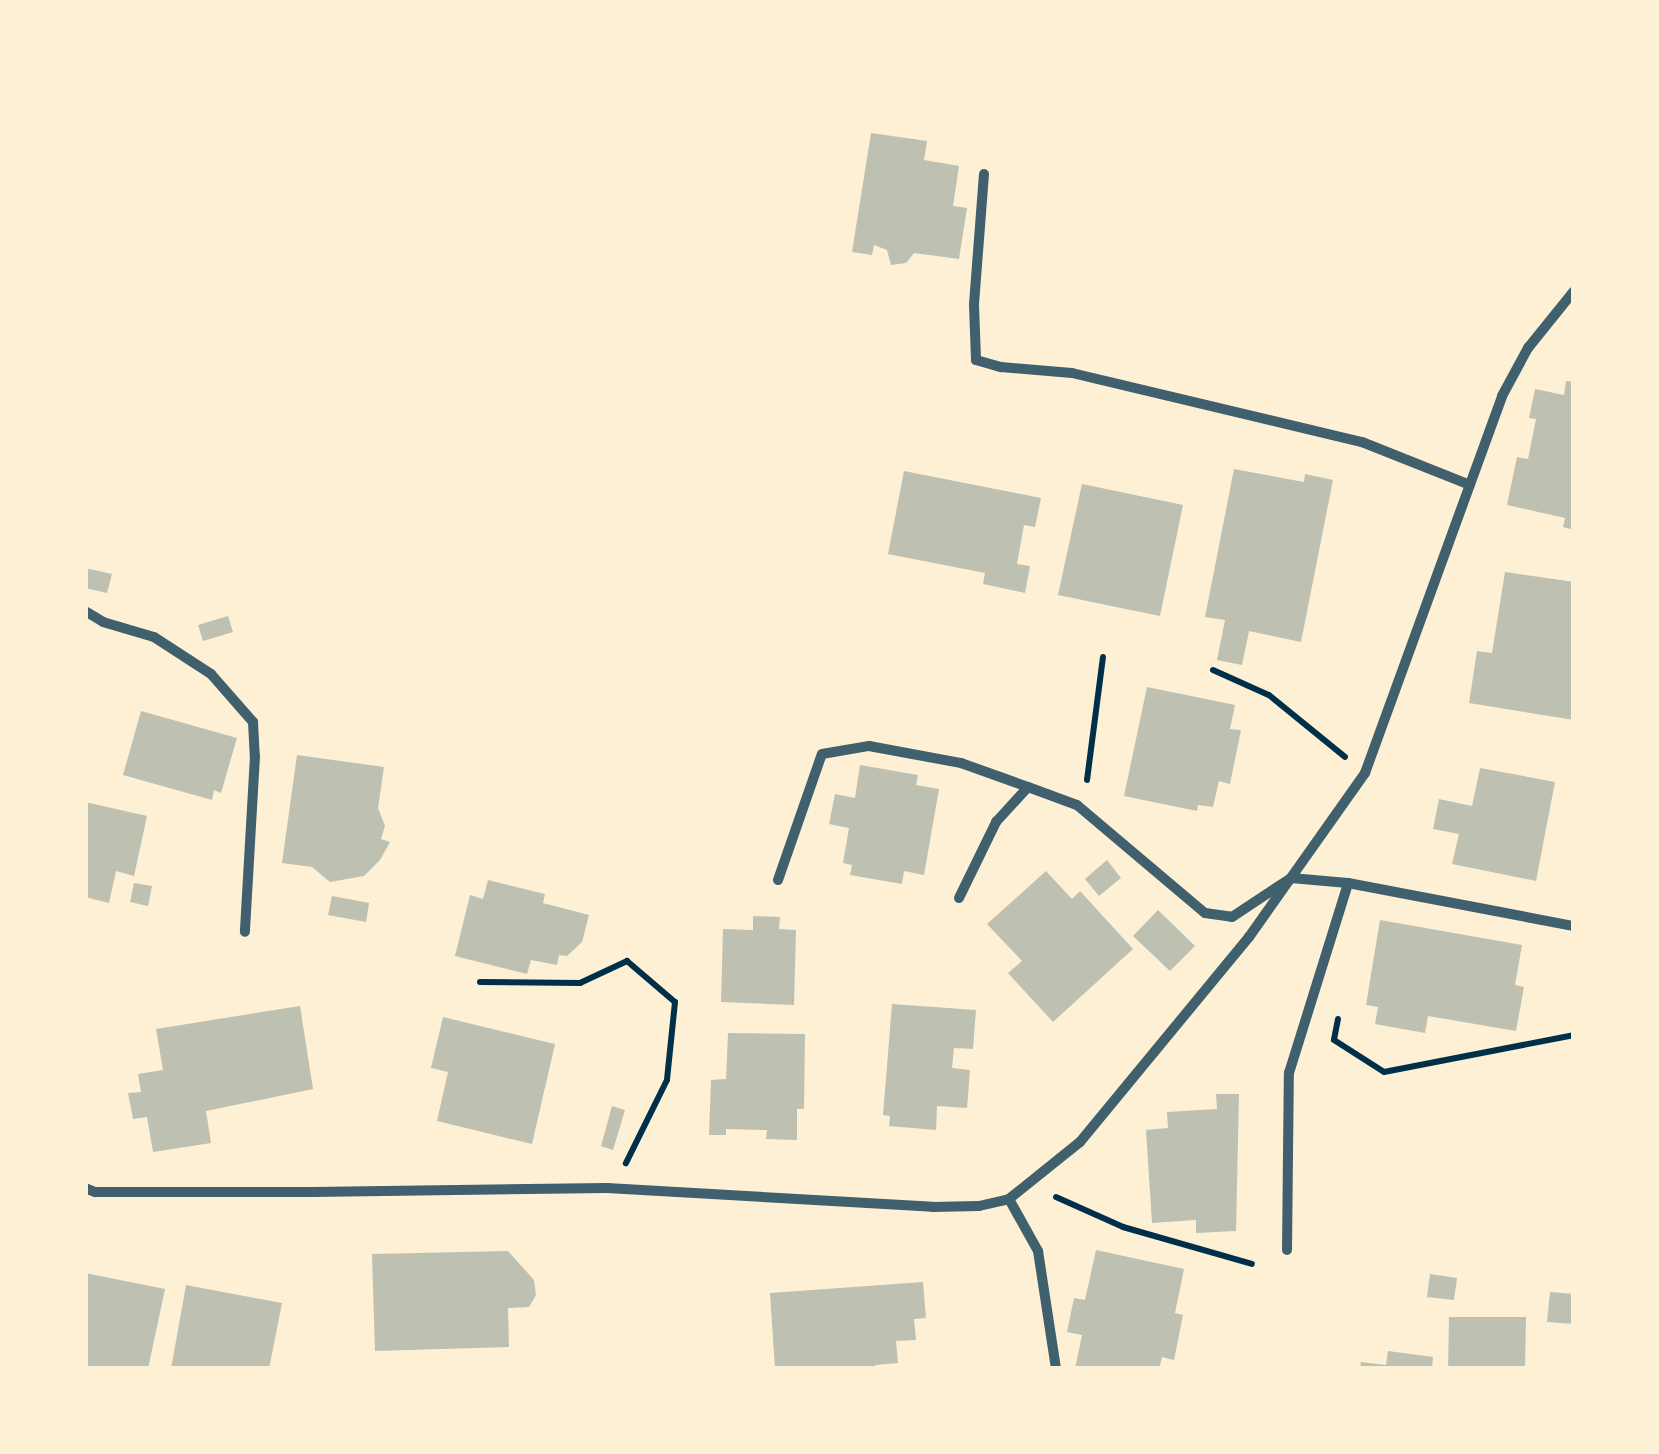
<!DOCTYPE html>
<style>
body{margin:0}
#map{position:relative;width:1659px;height:1454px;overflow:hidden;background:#fdf0d5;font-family:Signika,sans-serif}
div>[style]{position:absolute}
.building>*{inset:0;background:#bec0b2}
.path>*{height:6px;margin:-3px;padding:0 3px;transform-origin:3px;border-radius:3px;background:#003049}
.minor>*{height:10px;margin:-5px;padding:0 5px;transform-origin:5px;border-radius:5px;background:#3f606c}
span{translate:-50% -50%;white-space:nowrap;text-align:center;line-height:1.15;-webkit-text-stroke:8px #fdf0d5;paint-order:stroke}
.frame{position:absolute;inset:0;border:88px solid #fdf0d5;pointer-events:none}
</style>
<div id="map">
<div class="building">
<i style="clip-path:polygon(871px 133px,927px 141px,924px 160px,959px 166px,953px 206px,967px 208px,959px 259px,914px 253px,906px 263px,891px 265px,887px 250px,874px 245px,872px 255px,852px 252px)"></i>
<i style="clip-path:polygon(1566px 381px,1574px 382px,1574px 530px,1563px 527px,1565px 518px,1507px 505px,1517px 457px,1528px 459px,1536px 419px,1529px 418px,1535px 389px,1564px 395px)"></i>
<i style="clip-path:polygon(1234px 469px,1304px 482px,1305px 474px,1333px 480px,1301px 642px,1249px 631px,1242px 665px,1217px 660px,1225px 620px,1205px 617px)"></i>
<i style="clip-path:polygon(904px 471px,1041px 498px,1035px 527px,1024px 525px,1017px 564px,1030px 566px,1025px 593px,983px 584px,985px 573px,888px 554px)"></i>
<i style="clip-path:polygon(1082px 484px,1183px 505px,1160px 616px,1058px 595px)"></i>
<i style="clip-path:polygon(85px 568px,112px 574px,107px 593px,85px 588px)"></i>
<i style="clip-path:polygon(1505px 572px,1574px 582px,1574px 720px,1469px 703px,1477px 651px,1492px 653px)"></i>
<i style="clip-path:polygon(228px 616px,233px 632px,203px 641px,198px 625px)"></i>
<i style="clip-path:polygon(1147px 687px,1235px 705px,1230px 729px,1241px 730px,1230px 784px,1219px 781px,1213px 807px,1198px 805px,1197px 811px,1124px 796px)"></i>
<i style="clip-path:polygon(141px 711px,237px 738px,221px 793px,214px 790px,212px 800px,123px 775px)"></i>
<i style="clip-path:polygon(297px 755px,384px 767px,378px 808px,385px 826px,381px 839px,390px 842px,380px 860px,364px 876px,330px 882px,312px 867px,282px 863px)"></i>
<i style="clip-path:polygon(860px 765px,918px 775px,916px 785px,939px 789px,924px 875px,904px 871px,902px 884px,850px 875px,852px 865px,843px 863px,849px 828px,829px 824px,835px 794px,855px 798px)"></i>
<i style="clip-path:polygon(1480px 768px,1555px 782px,1536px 881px,1452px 864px,1459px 834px,1433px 829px,1439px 799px,1472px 806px)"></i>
<i style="clip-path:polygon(85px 802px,147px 816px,134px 876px,116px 871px,109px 903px,85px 897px)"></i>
<i style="clip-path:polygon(1107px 860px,1121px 878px,1099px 896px,1085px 879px)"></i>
<i style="clip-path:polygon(1046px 871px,1072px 899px,1080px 891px,1133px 949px,1053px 1022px,1008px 973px,1022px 961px,987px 924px)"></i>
<i style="clip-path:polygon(488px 880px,545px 894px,543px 903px,589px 915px,582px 942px,567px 956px,559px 955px,557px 965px,531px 960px,527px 974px,455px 956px,470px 895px,483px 899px)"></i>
<i style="clip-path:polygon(134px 883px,152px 886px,148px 906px,130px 902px)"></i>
<i style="clip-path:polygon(332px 896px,369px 903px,366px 922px,328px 915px)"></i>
<i style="clip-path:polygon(1158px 910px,1195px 946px,1170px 971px,1133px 936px)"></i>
<i style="clip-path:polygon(753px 916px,780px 917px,779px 929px,796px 930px,794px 1005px,721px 1002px,723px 929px,753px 930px)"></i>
<i style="clip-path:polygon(1380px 920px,1522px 945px,1515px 985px,1524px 987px,1516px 1031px,1428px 1016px,1425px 1033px,1375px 1024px,1378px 1007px,1366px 1005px)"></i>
<i style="clip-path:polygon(892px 1004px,976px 1010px,973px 1049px,954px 1048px,952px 1068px,970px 1070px,967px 1108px,937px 1106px,936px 1130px,889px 1126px,890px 1116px,883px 1115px)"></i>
<i style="clip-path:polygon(300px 1006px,313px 1089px,206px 1111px,211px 1143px,153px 1152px,147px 1117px,133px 1119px,128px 1093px,141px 1092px,138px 1074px,163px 1070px,156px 1029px)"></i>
<i style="clip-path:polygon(443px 1017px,555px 1044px,532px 1144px,437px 1121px,448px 1072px,431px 1068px)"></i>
<i style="clip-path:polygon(728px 1033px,805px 1034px,804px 1109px,797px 1109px,797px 1140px,766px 1139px,767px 1130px,726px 1129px,726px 1135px,709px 1135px,711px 1080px,726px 1079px)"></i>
<i style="clip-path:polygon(1216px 1094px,1239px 1094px,1236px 1231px,1196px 1233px,1196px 1220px,1152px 1223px,1146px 1130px,1168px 1128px,1167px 1112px,1217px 1109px)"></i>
<i style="clip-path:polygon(612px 1106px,625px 1110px,613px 1150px,601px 1146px)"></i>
<i style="clip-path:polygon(1096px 1250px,1184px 1269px,1175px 1313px,1183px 1315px,1174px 1360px,1162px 1357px,1159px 1369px,1075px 1369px,1082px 1335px,1067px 1332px,1074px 1298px,1085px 1300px)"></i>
<i style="clip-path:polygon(508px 1251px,534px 1280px,536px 1295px,529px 1307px,508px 1308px,509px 1347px,375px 1351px,372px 1254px)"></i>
<i style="clip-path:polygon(85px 1273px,165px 1289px,148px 1369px,85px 1366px)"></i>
<i style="clip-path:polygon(1430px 1274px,1457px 1278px,1454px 1300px,1427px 1297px)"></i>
<i style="clip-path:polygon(923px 1282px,926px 1318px,914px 1319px,916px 1340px,896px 1341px,898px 1363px,875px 1365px,875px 1369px,775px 1369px,770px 1293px)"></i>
<i style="clip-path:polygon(186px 1285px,282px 1303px,269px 1369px,171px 1369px)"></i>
<i style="clip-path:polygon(1550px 1292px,1574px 1294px,1574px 1324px,1547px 1322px)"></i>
<i style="clip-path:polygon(1449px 1317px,1526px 1317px,1525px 1369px,1448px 1369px)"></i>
<i style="clip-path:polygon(1388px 1351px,1433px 1357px,1432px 1369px,1360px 1369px,1361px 1362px,1386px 1365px)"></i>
</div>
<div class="path">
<i style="left:1213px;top:670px;width:61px;rotate:24.1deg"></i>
<i style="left:1269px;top:695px;width:98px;rotate:39.2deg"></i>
<i style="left:1087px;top:780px;width:124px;rotate:-82.6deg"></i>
<i style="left:480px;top:982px;width:100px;rotate:0.6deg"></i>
<i style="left:580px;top:983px;width:52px;rotate:-25.1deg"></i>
<i style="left:627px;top:961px;width:63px;rotate:40.5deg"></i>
<i style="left:675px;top:1002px;width:78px;rotate:95.9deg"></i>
<i style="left:667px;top:1080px;width:93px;rotate:116.3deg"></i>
<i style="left:1338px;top:1019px;width:21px;rotate:101deg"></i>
<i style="left:1334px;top:1040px;width:59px;rotate:32.6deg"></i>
<i style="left:1384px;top:1072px;width:194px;rotate:-11deg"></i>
<i style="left:1056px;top:1197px;width:73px;rotate:24.1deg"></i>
<i style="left:1123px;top:1227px;width:134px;rotate:16deg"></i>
</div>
<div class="minor">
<i style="left:984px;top:174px;width:131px;rotate:94.4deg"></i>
<i style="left:974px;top:305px;width:55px;rotate:87.9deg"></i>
<i style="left:976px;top:360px;width:26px;rotate:16deg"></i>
<i style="left:1001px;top:367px;width:71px;rotate:4.8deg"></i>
<i style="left:1072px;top:373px;width:298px;rotate:13.4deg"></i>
<i style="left:1362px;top:442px;width:116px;rotate:21.7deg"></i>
<i style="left:85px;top:611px;width:21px;rotate:31deg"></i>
<i style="left:103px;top:622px;width:53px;rotate:16.4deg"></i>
<i style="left:154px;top:637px;width:68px;rotate:33deg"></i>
<i style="left:211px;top:674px;width:64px;rotate:48.8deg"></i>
<i style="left:253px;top:722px;width:34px;rotate:87deg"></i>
<i style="left:255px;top:756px;width:176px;rotate:93.3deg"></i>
<i style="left:778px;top:880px;width:133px;rotate:-70.8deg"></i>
<i style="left:822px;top:754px;width:48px;rotate:-9.7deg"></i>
<i style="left:869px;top:746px;width:94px;rotate:10.5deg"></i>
<i style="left:961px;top:763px;width:71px;rotate:19.7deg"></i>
<i style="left:959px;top:898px;width:85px;rotate:-64deg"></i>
<i style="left:996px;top:822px;width:47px;rotate:-47.6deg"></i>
<i style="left:1028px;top:787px;width:52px;rotate:20.2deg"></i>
<i style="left:1077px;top:805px;width:167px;rotate:40.2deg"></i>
<i style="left:1205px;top:913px;width:27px;rotate:8deg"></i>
<i style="left:1232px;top:917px;width:71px;rotate:-33.5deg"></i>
<i style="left:1291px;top:878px;width:57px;rotate:5deg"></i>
<i style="left:1348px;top:883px;width:230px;rotate:10.8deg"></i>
<i style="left:85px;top:1188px;width:11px;rotate:22deg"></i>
<i style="left:95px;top:1192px;width:217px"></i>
<i style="left:312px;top:1192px;width:295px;rotate:-0.8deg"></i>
<i style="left:607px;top:1188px;width:326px;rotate:3.3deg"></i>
<i style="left:932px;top:1207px;width:47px;rotate:-1.2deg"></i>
<i style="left:979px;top:1206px;width:31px;rotate:-13deg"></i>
<i style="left:1009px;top:1199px;width:60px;rotate:60.9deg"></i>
<i style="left:1038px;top:1251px;width:119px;rotate:81.3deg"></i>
<i style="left:1009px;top:1199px;width:91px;rotate:-38.8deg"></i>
<i style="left:1080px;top:1142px;width:266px;rotate:-50.5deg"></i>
<i style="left:1249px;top:937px;width:201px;rotate:-54.7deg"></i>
<i style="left:1365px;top:773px;width:401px;rotate:-70deg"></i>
<i style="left:1502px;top:396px;width:55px;rotate:-61.6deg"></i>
<i style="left:1528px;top:348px;width:73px;rotate:-51.1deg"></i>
<i style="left:1287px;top:1250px;width:177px;rotate:-89.4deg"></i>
<i style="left:1289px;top:1073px;width:199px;rotate:-72.7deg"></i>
</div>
<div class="frame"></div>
</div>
